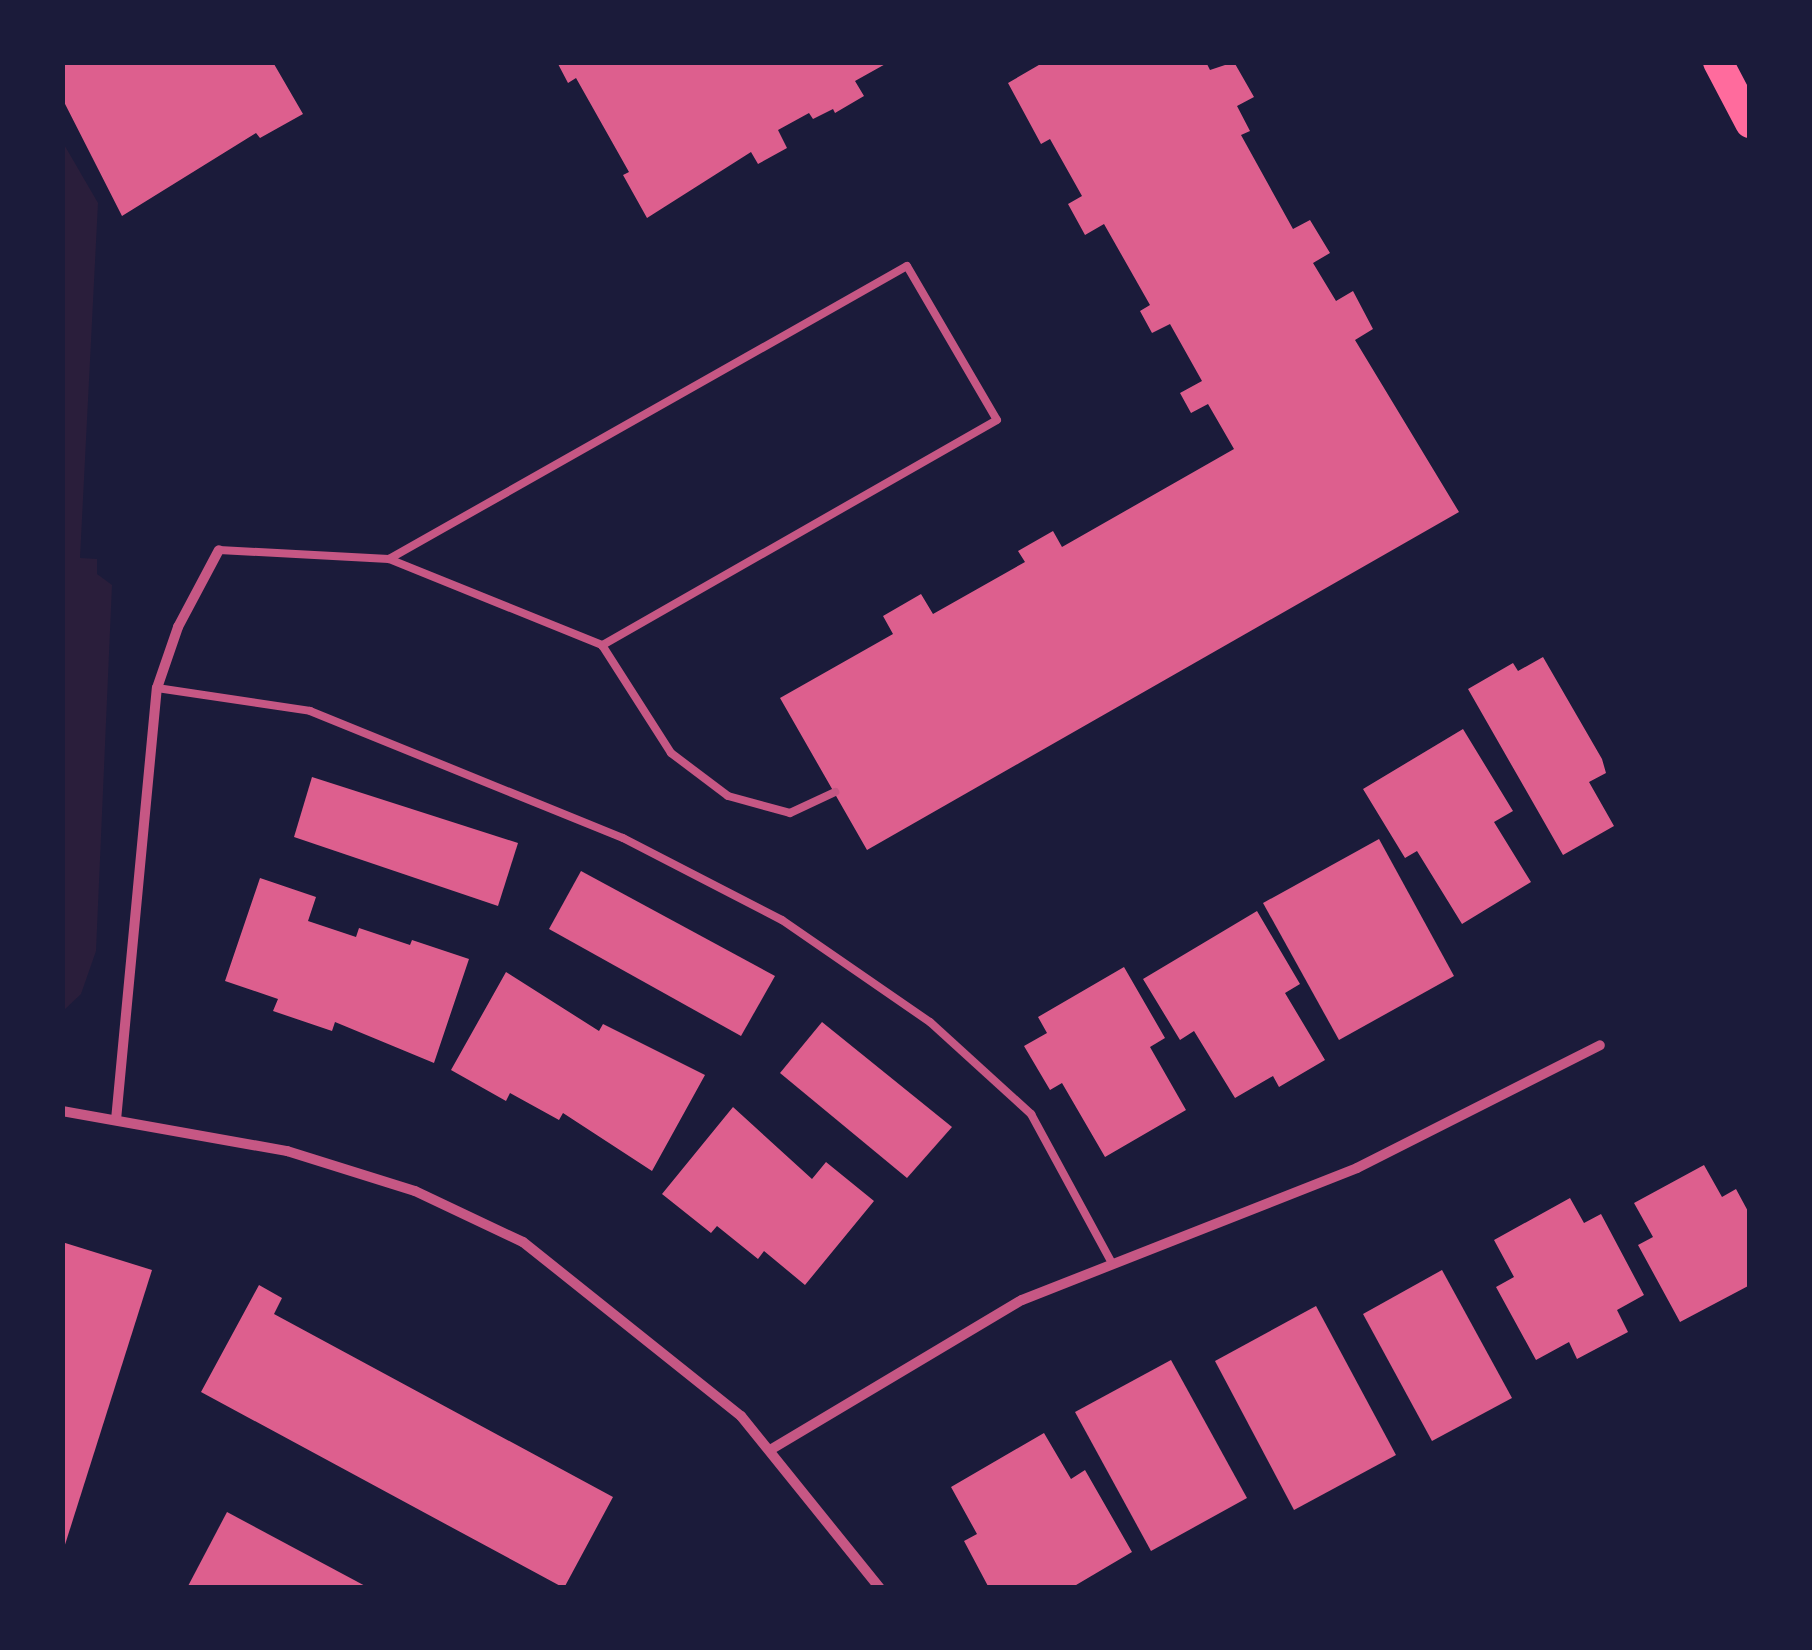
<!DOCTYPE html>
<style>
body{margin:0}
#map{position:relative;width:1812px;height:1650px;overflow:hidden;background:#1b1b3a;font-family:Helvetica,sans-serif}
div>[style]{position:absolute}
.green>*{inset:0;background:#2a1e3b}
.building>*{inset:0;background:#dd5f8e}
.service>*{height:8px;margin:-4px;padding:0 4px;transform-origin:4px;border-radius:4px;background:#c65784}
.minor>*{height:10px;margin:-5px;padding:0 5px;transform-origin:5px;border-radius:5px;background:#c65784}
.motorway>*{height:30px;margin:-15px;padding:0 15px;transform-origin:15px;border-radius:15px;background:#ff6b9d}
span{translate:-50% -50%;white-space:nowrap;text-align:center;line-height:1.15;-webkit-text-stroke:9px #1b1b3a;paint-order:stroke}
.frame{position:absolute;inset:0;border:65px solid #1b1b3a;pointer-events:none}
</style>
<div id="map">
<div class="green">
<i style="clip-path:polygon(62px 141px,98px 203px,80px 558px,97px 559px,97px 574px,112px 585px,96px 951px,81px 994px,63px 1011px)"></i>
</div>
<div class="building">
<i style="clip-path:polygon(62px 62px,274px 64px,303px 114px,260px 138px,256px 133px,122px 216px,62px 98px)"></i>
<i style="clip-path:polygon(557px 62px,889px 62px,855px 81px,864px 96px,835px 113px,833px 109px,813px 119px,809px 113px,778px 130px,787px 148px,758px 164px,751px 152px,647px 218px,623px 175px,629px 172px,576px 78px,568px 83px)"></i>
<i style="clip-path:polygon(1044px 62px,1206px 62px,1210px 70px,1234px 62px,1254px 97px,1237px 106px,1250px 131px,1241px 135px,1293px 229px,1310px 220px,1330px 253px,1313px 263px,1336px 301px,1353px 291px,1373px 329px,1355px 340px,1459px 512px,867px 850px,780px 698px,893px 634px,883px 616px,921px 594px,933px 614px,1025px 562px,1018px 551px,1053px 531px,1062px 547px,1234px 449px,1208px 404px,1191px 413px,1180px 393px,1202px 381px,1170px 324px,1152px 333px,1140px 311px,1150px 305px,1104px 224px,1085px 235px,1068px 204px,1082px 196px,1050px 139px,1041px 144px,1008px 83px)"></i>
<i style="clip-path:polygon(1543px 657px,1602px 759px,1606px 773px,1589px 782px,1614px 826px,1563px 855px,1468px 689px,1513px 663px,1518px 671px)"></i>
<i style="clip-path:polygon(1463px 729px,1513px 811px,1494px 822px,1531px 882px,1462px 924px,1417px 851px,1405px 858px,1363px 789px)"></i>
<i style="clip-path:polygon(312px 777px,518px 843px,498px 906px,294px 837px)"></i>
<i style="clip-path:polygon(1379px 839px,1454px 976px,1339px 1040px,1263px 903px)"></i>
<i style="clip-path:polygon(581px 871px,775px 976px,741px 1036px,549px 929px)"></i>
<i style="clip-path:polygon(260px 878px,316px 897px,308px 921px,356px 937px,359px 928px,410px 945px,412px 940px,469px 959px,434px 1063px,335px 1022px,332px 1031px,273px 1011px,278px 999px,225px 981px)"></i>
<i style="clip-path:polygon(1257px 911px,1300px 984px,1285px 993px,1325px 1060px,1279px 1087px,1273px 1076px,1235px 1098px,1194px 1031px,1180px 1040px,1143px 979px)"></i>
<i style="clip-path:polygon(1124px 967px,1165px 1038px,1150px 1047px,1186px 1110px,1105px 1157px,1062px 1083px,1050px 1090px,1024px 1046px,1047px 1033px,1038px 1017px)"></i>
<i style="clip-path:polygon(506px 972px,599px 1031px,603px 1024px,705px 1075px,652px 1171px,563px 1113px,559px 1120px,510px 1093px,506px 1101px,451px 1070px)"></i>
<i style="clip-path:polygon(822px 1022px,952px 1127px,907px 1178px,780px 1073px)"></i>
<i style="clip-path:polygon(733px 1107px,812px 1179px,826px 1162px,874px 1201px,805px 1285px,764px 1251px,758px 1259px,717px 1226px,711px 1233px,662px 1194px)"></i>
<i style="clip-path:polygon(1704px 1165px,1722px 1197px,1736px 1189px,1750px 1215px,1750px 1285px,1680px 1322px,1638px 1245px,1653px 1237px,1634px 1203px)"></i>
<i style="clip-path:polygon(1570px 1198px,1584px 1223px,1601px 1214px,1644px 1295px,1617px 1310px,1628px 1332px,1577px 1359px,1569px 1342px,1536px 1360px,1496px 1287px,1514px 1277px,1494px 1240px)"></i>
<i style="clip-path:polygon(62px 1242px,152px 1270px,63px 1551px,62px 1551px)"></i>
<i style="clip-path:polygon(1442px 1270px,1512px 1398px,1432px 1441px,1363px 1314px)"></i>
<i style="clip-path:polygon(259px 1285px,282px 1298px,274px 1314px,613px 1497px,564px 1588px,201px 1392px)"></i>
<i style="clip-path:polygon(1316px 1306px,1396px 1455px,1294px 1510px,1215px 1361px)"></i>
<i style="clip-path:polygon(1171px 1360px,1247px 1498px,1151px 1551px,1075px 1412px)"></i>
<i style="clip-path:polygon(1044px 1433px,1071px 1479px,1085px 1470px,1132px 1552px,1071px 1588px,989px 1588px,964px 1541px,977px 1534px,951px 1487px)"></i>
<i style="clip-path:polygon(227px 1512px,369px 1588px,187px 1588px)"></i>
</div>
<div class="service">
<i style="left:219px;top:550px;width:170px;rotate:3deg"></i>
<i style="left:389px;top:559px;width:595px;rotate:-29.49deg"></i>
<i style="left:907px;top:266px;width:178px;rotate:59.7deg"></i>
<i style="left:997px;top:420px;width:455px;rotate:150.3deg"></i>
<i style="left:602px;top:645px;width:230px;rotate:-158deg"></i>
<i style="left:602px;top:645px;width:128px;rotate:57.4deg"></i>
<i style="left:671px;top:753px;width:71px;rotate:37deg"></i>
<i style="left:728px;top:796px;width:64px;rotate:15.3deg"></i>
<i style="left:790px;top:813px;width:50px;rotate:-25deg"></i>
<i style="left:157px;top:688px;width:155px;rotate:8.5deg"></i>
<i style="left:310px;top:711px;width:338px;rotate:22.1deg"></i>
<i style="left:623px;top:838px;width:179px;rotate:27.3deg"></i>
<i style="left:782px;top:920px;width:180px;rotate:34.6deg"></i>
<i style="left:930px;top:1022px;width:137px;rotate:42.3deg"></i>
<i style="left:1031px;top:1114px;width:170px;rotate:61.5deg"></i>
</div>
<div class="minor">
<i style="left:62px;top:1111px;width:229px;rotate:10.1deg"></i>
<i style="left:287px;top:1151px;width:134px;rotate:17.4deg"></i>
<i style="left:415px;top:1191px;width:119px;rotate:25.3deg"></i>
<i style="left:523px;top:1242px;width:279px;rotate:38.6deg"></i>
<i style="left:741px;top:1416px;width:221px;rotate:51.1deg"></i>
<i style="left:116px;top:1120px;width:434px;rotate:-84.6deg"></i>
<i style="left:157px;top:688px;width:65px;rotate:-71deg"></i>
<i style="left:178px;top:627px;width:87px;rotate:-62deg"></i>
<i style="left:770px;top:1450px;width:293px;rotate:-30.8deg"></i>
<i style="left:1022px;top:1300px;width:360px;rotate:-21.5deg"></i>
<i style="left:1357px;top:1168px;width:272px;rotate:-26.8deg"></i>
</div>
<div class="motorway">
<i style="left:1718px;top:62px;width:69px;rotate:62.3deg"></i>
</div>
<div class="frame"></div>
</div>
